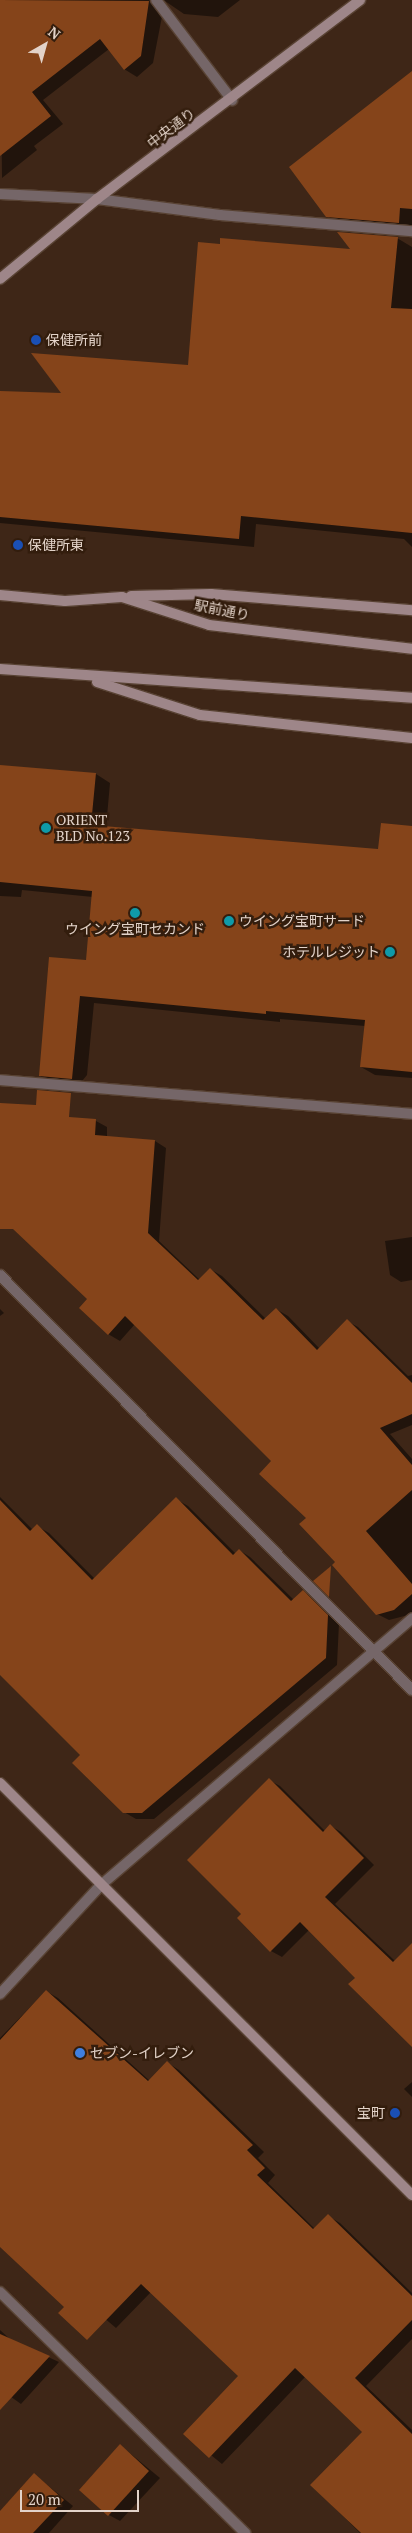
<!DOCTYPE html>
<meta charset="utf-8">
<style>
body{margin:0}
#map{position:relative;width:412px;height:2533px;overflow:hidden;background:#3e2617;font-family:"PT Serif","Noto Sans JP",serif}
div>[style]{position:absolute}
.shadow>*{inset:0;background:#0007}
.building>*{inset:0;background:#85441a}
.roads{filter:drop-shadow(1px 0 #584233) drop-shadow(-1px 0 #584233) drop-shadow(0 1px #584233) drop-shadow(0 -1px #584233)}
.street>*{height:10px;margin:-5px;padding:0 5px;transform-origin:5px;border-radius:5px;background:#756668}
.secondary>*{height:10px;margin:-5px;padding:0 5px;transform-origin:5px;border-radius:5px;background:#9e8689}
.dots>*{width:14px;height:14px;translate:-50% -50%;box-sizing:border-box;border:2px solid #331d0d;border-radius:50%}
span{translate:-50% -50%;white-space:nowrap;text-align:center;line-height:1.15;-webkit-text-stroke:5px #331d0d;paint-order:stroke}
.street-label{font-size:14px;color:#e3d3c9}
.poi-label{font-size:14px;color:#e3d3c9}
.left{translate:0 -50%;text-align:left}
.right{translate:-100% -50%;text-align:right}
.north{position:absolute;left:20px;top:20px;width:50px;height:50px;-webkit-text-stroke:4px #331d0d;paint-order:stroke;rotate:38deg;font-size:14px;font-weight:700;line-height:20px;text-align:center;color:#e3d3c9}
.north::after{content:'';display:block;margin:auto;width:18px;height:22px;background:#e3d3c9;clip-path:polygon(50% 0,100% 100%,50% 72%,0 100%)}
.scale{position:absolute;left:20px;top:2490px;width:119px;height:22px;box-sizing:border-box;border:2px solid #e3d3c9;border-top:0;padding-left:6px;font-size:15px;line-height:18px;white-space:nowrap;color:#e3d3c9;-webkit-text-stroke:4px #331d0d;paint-order:stroke}
</style>
<div id="map">
<div class="shadow">
<i style="clip-path:polygon(0 0,240px 0,218px 17px,184px 14px,165px 1px,153px 63px,137px 77px,124px 69px,109px 49px,43px 100px,63px 124px,34px 146px,37px 150px,2px 178px)"></i>
<i style="clip-path:polygon(412px 73px,412px 230px,341px 224px,327px 216px)"></i>
<i style="clip-path:polygon(397px 238px,412px 247px,412px 547px,404px 539px,256px 524px,254px 547px,0 523px,0 392px,63px 395px,189px 367px,353px 250px)"></i>
<i style="clip-path:polygon(0 766px,96px 774px,110px 783px,106px 828px,379px 851px,412px 827px,412px 1078px,375px 1075px,361px 1067px,365px 1026px,280px 1019px,280px 1022px,94px 1003px,87px 1075px,78px 1086px,54px 1084px,40px 1076px,88px 961px,93px 897px,22px 890px,21px 897px,0 896px)"></i>
<i style="clip-path:polygon(58px 1117px,96px 1121px,107px 1127px,107px 1137px,155px 1141px,166px 1148px,159px 1241px,200px 1280px,210px 1269px,222px 1276px,266px 1319px,276px 1309px,288px 1316px,320px 1349px,347px 1321px,358px 1327px,408px 1376px,412px 1375px,412px 1425px,390px 1434px,412px 1459px,412px 1614px,389px 1620px,377px 1614px,337px 1562px,273px 1461px,135px 1324px,120px 1341px,108px 1334px,89px 1299px)"></i>
<i style="clip-path:polygon(412px 1237px,412px 1280px,401px 1282px,390px 1275px,385px 1241px)"></i>
<i style="clip-path:polygon(0 1309px,4px 1313px,0 1316px)"></i>
<i style="clip-path:polygon(0 1497px,33px 1530px,37px 1526px,49px 1533px,95px 1579px,176px 1499px,188px 1506px,236px 1554px,239px 1550px,250px 1557px,294px 1600px,303px 1592px,315px 1598px,339px 1623px,337px 1665px,154px 1819px,136px 1819px,124px 1812px,81px 1755px,0 1672px)"></i>
<i style="clip-path:polygon(269px 1780px,280px 1786px,325px 1831px,331px 1826px,341px 1832px,374px 1865px,335px 1904px,395px 1961px,412px 1944px,412px 2046px,357px 1978px,309px 1930px,282px 1957px,271px 1951px,242px 1914px)"></i>
<i style="clip-path:polygon(46px 1991px,58px 1998px,150px 2081px,168px 2063px,179px 2070px,264px 2152px,258px 2158px,275px 2175px,268px 2183px,315px 2229px,328px 2216px,340px 2223px,412px 2293px,412px 2339px,366px 2386px,412px 2430px,412px 2533px,360px 2533px,312px 2485px,364px 2432px,306px 2376px,222px 2464px,185px 2434px,240px 2376px,151px 2292px,116px 2328px,0 2229px,0 2038px)"></i>
<i style="clip-path:polygon(412px 2082px,412px 2097px,404px 2089px)"></i>
<i style="clip-path:polygon(0 2330px,11px 2340px,59px 2362px,21px 2404px,0 2389px)"></i>
<i style="clip-path:polygon(120px 2445px,160px 2478px,120px 2521px,109px 2515px)"></i>
<i style="clip-path:polygon(35px 2475px,73px 2506px,49px 2533px,0 2533px,0 2512px)"></i>
</div>
<div class="building">
<i style="clip-path:polygon(0 0,149px 1px,141px 56px,124px 70px,100px 39px,32px 92px,51px 116px,0 156px)"></i>
<i style="clip-path:polygon(412px 71px,412px 209px,400px 208px,399px 223px,326px 217px,289px 167px)"></i>
<i style="clip-path:polygon(337px 232px,398px 237px,391px 308px,412px 309px,412px 533px,241px 516px,239px 539px,0 517px,0 391px,61px 393px,31px 353px,188px 365px,198px 242px,220px 244px,220px 238px,350px 249px)"></i>
<i style="clip-path:polygon(0 765px,96px 773px,91px 825px,378px 849px,381px 823px,412px 826px,412px 1072px,360px 1067px,365px 1020px,266px 1011px,266px 1014px,80px 996px,72px 1079px,39px 1076px,49px 957px,86px 960px,92px 891px,0 882px)"></i>
<i style="clip-path:polygon(37px 1090px,71px 1093px,69px 1117px,96px 1119px,95px 1135px,155px 1140px,148px 1233px,198px 1280px,210px 1268px,263px 1320px,276px 1308px,317px 1350px,347px 1319px,412px 1383px,412px 1414px,380px 1428px,412px 1465px,412px 1490px,366px 1531px,412px 1584px,412px 1594px,394px 1610px,376px 1615px,332px 1565px,335px 1562px,299px 1524px,306px 1518px,259px 1474px,271px 1461px,125px 1316px,108px 1335px,79px 1308px,87px 1299px,13px 1229px,0 1229px,0 1103px,36px 1105px)"></i>
<i style="clip-path:polygon(176px 1497px,233px 1555px,239px 1549px,291px 1601px,303px 1590px,328px 1615px,326px 1658px,142px 1813px,123px 1813px,72px 1763px,80px 1755px,0 1675px,0 1500px,30px 1531px,37px 1524px,92px 1580px)"></i>
<i style="clip-path:polygon(331px 1566px,329px 1597px,313px 1581px)"></i>
<i style="clip-path:polygon(269px 1778px,323px 1832px,330px 1824px,364px 1858px,325px 1897px,393px 1962px,412px 1943px,412px 2047px,348px 1984px,355px 1978px,300px 1922px,270px 1952px,237px 1918px,241px 1914px,187px 1860px)"></i>
<i style="clip-path:polygon(46px 1990px,148px 2081px,167px 2061px,253px 2145px,247px 2150px,265px 2168px,257px 2175px,313px 2229px,328px 2214px,412px 2296px,412px 2320px,355px 2378px,412px 2434px,412px 2533px,361px 2533px,310px 2485px,362px 2432px,295px 2368px,209px 2458px,183px 2434px,238px 2376px,141px 2284px,87px 2340px,58px 2313px,64px 2307px,0 2247px,0 2040px)"></i>
<i style="clip-path:polygon(0 2334px,50px 2356px,0 2410px)"></i>
<i style="clip-path:polygon(120px 2444px,149px 2471px,108px 2516px,79px 2490px)"></i>
<i style="clip-path:polygon(34px 2473px,64px 2500px,33px 2533px,0 2533px,0 2511px)"></i>
</div>
<div class="roads">
<div class="street">
<i style="left:156px;top:0;width:126px;rotate:52.8deg"></i>
<i style="left:0;top:194px;width:97px;rotate:3deg"></i>
<i style="left:97px;top:199px;width:124px;rotate:7.4deg"></i>
<i style="left:220px;top:215px;width:193px;rotate:4.8deg"></i>
<i style="left:0;top:1080px;width:413px;rotate:4.7deg"></i>
<i style="left:0;top:1275px;width:585px;rotate:45.21deg"></i>
<i style="left:0;top:1994px;width:149px;rotate:-47.2deg"></i>
<i style="left:101px;top:1885px;width:410px;rotate:-40.6deg"></i>
<i style="left:0;top:2292px;width:344px;rotate:44.5deg"></i>
</div>
<div class="secondary">
<i style="left:0;top:279px;width:126px;rotate:-39.5deg"></i>
<i style="left:97px;top:199px;width:330px;rotate:-37.1deg"></i>
<i style="left:0;top:595px;width:65px;rotate:5.3deg"></i>
<i style="left:65px;top:601px;width:57px;rotate:-4deg"></i>
<i style="left:122px;top:597px;width:91px;rotate:17.8deg"></i>
<i style="left:209px;top:625px;width:204px;rotate:6.7deg"></i>
<i style="left:131px;top:596px;width:80px;rotate:-1.4deg"></i>
<i style="left:211px;top:594px;width:202px;rotate:4.6deg"></i>
<i style="left:0;top:669px;width:413px;rotate:4deg"></i>
<i style="left:97px;top:682px;width:108px;rotate:17.8deg"></i>
<i style="left:200px;top:715px;width:213px;rotate:6.2deg"></i>
<i style="left:0;top:1783px;width:583px;rotate:45deg"></i>
</div>
</div>
<div class="dots">
<i style="left:36px;top:340px;background:#1a4fb4"></i>
<i style="left:18px;top:545px;background:#1a4fb4"></i>
<i style="left:46px;top:828px;background:#0f9aa8"></i>
<i style="left:135px;top:913px;background:#0f9aa8"></i>
<i style="left:229px;top:921px;background:#0f9aa8"></i>
<i style="left:390px;top:952px;background:#0f9aa8"></i>
<i style="left:80px;top:2053px;background:#3f7fe0"></i>
<i style="left:395px;top:2113px;background:#1a4fb4"></i>
</div>
<div class="street-label">
<span style="left:171px;top:128px;rotate:-37deg">中央通り</span>
<span style="left:222px;top:610px;rotate:11deg">駅前通り</span>
</div>
<div class="poi-label">
<span class="left" style="left:46px;top:340px">保健所前</span>
<span class="left" style="left:28px;top:545px">保健所東</span>
<span class="left" style="left:56px;top:828px">ORIENT<br>BLD No.123</span>
<span class="left" style="left:239px;top:921px">ウイング宝町サード</span>
<span style="left:135px;top:929px">ウイング宝町セカンド</span>
<span class="right" style="left:380px;top:952px">ホテルレジット</span>
<span class="left" style="left:90px;top:2053px">セブン-イレブン</span>
<span class="right" style="left:385px;top:2113px">宝町</span>
</div>
<div class="north">N</div>
<div class="scale">20 m</div>
</div>
